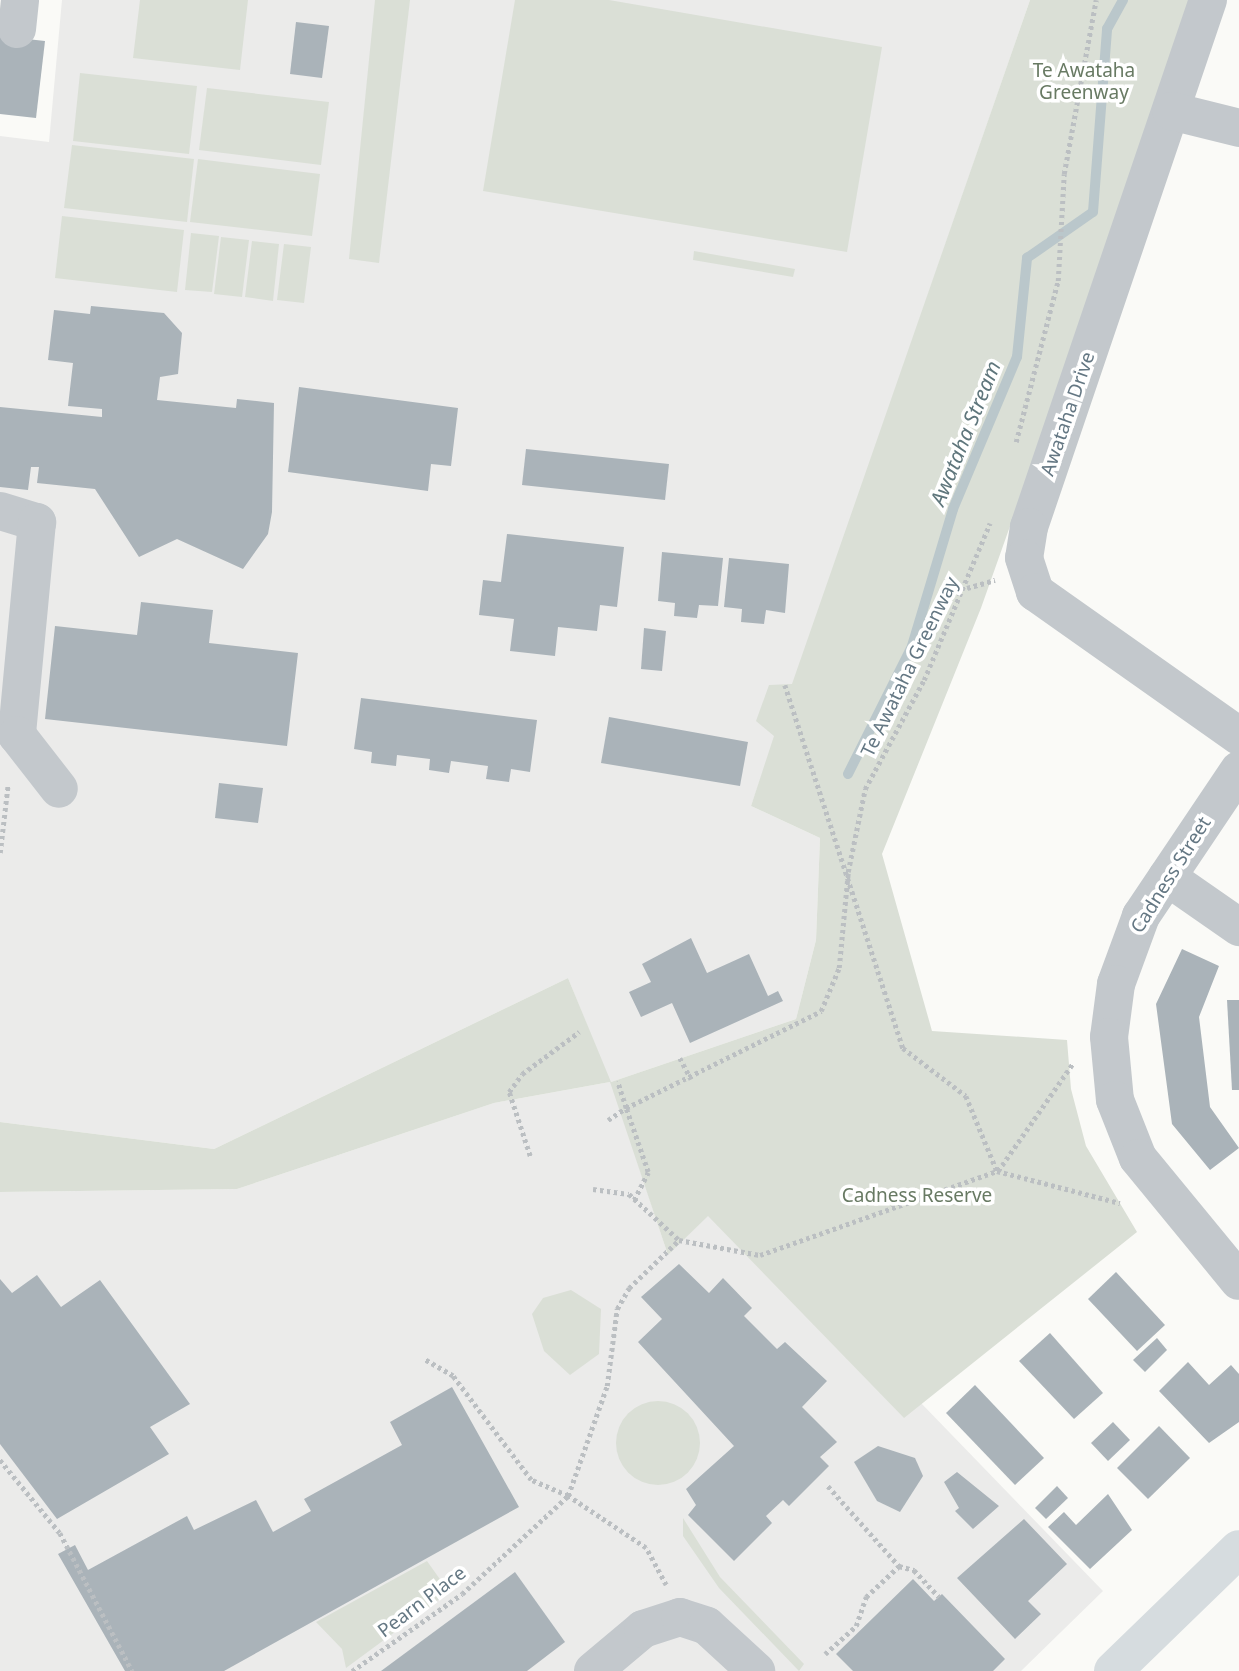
<!DOCTYPE html>
<style>
body{margin:0}
#map{position:relative;width:1239px;height:1671px;overflow:hidden;background:#fafaf7;font-family:"Noto Sans",sans-serif}
div>[style]{position:absolute}
.built>*{inset:0;background:#ebebea}
.green>*{inset:0;background:#dadfd6}
.round{border-radius:50%}
.stream>*{height:10px;margin:-5px;padding:0 5px;transform-origin:5px;border-radius:5px;background:#bac7cb}
.building>*{inset:0;background:#aab3b9}
.path>*{height:4.5px;margin-top:-2.25px;transform-origin:0;background:repeating-linear-gradient(90deg,#bbbfc2 0 3.5px,transparent 0 7px)}
.minor>*{height:38px;margin:-19px;padding:0 19px;transform-origin:19px;border-radius:19px;background:#c3c8cc}
.major>*{height:38px;margin:-19px;padding:0 19px;transform-origin:19px;border-radius:19px;background:#d6dcdf}
span{translate:-50% -50%;white-space:nowrap;text-align:center;line-height:1.15;-webkit-text-stroke:7px #fff;paint-order:stroke}
.park-label{font-size:19px;color:#687a63}
.street-label{font-size:19px;color:#647783}
.water-label{font-size:21px;color:#5f767c;font-style:italic}
</style>
<div id="map">
<div class="built">
<i style="clip-path:polygon(62px 0,1030px 0,751px 806px,820px 838px,816px 940px,796px 1019px,611px 1082px,668px 1255px,708px 1215px,904px 1417px,921px 1403px,1103px 1591px,1021px 1671px,0 1671px,0 1192px,237px 1189px,494px 1103px,610px 1082px,568px 978px,214px 1149px,0 1122px,0 136px,49px 142px)"></i>
</div>
<div class="green">
<i style="clip-path:polygon(140px 0,248px 0,240px 70px,133px 58px)"></i>
<i style="clip-path:polygon(375px 0,410px 0,379px 263px,349px 259px)"></i>
<i style="clip-path:polygon(515px 0,609px 0,882px 47px,847px 252px,483px 191px)"></i>
<i style="clip-path:polygon(1030px 0,1217px 0,1081px 326px,981px 608px,882px 854px,932px 1031px,1067px 1040px,1071px 1089px,1086px 1146px,1137px 1232px,904px 1418px,708px 1216px,668px 1255px,610px 1082px,494px 1103px,237px 1189px,0 1192px,0 1122px,214px 1149px,568px 978px,611px 1082px,796px 1019px,816px 940px,820px 838px,751px 806px,774px 736px,756px 721px,769px 685px,792px 684px)"></i>
<i style="clip-path:polygon(80px 73px,197px 86px,189px 154px,73px 141px)"></i>
<i style="clip-path:polygon(207px 88px,329px 102px,321px 165px,199px 150px)"></i>
<i style="clip-path:polygon(72px 145px,194px 159px,187px 222px,64px 208px)"></i>
<i style="clip-path:polygon(198px 159px,320px 174px,312px 236px,190px 222px)"></i>
<i style="clip-path:polygon(62px 216px,184px 230px,177px 292px,55px 278px)"></i>
<i style="clip-path:polygon(191px 233px,219px 236px,212px 292px,185px 290px)"></i>
<i style="clip-path:polygon(221px 237px,249px 240px,242px 297px,214px 294px)"></i>
<i style="clip-path:polygon(252px 241px,279px 244px,273px 301px,245px 297px)"></i>
<i style="clip-path:polygon(284px 244px,311px 247px,304px 303px,277px 300px)"></i>
<i style="clip-path:polygon(694px 251px,795px 269px,793px 277px,693px 260px)"></i>
<i style="clip-path:polygon(571px 1290px,601px 1309px,599px 1354px,570px 1375px,544px 1351px,532px 1314px,543px 1298px)"></i>
<i class="round" style="left:616px;top:1401px;width:84px;height:84px"></i>
<i style="clip-path:polygon(683px 1518px,720px 1577px,804px 1664px,799px 1671px,719px 1588px,683px 1536px)"></i>
<i style="clip-path:polygon(427px 1561px,449px 1592px,346px 1668px,342px 1649px,316px 1622px)"></i>
</div>
<div class="stream">
<i style="left:848px;top:774px;width:143px;rotate:-63.4deg"></i>
<i style="left:912px;top:646px;width:143px;rotate:-73.3deg"></i>
<i style="left:953px;top:509px;width:165px;rotate:-67.2deg"></i>
<i style="left:1017px;top:357px;width:100px;rotate:-84.2deg"></i>
<i style="left:1027px;top:258px;width:80px;rotate:-34.9deg"></i>
<i style="left:1093px;top:212px;width:184px;rotate:-85.6deg"></i>
<i style="left:1107px;top:29px;width:33px;rotate:-61deg"></i>
</div>
<div class="building">
<i style="clip-path:polygon(296px 22px,329px 26px,322px 78px,290px 74px)"></i>
<i style="clip-path:polygon(0 36px,45px 41px,36px 118px,0 114px)"></i>
<i style="clip-path:polygon(91px 306px,164px 313px,182px 333px,178px 374px,160px 377px,157px 400px,236px 408px,237px 399px,274px 403px,272px 512px,268px 534px,243px 569px,177px 539px,139px 557px,95px 489px,37px 483px,39px 467px,31px 467px,28px 490px,0 487px,0 407px,102px 417px,102px 409px,68px 406px,73px 363px,48px 360px,54px 310px,90px 314px)"></i>
<i style="clip-path:polygon(299px 387px,458px 408px,451px 466px,431px 464px,428px 491px,288px 472px)"></i>
<i style="clip-path:polygon(526px 449px,669px 464px,665px 500px,522px 485px)"></i>
<i style="clip-path:polygon(507px 534px,624px 547px,617px 607px,600px 605px,597px 631px,558px 627px,555px 656px,510px 651px,514px 619px,479px 615px,483px 580px,501px 582px)"></i>
<i style="clip-path:polygon(662px 552px,723px 558px,718px 606px,699px 605px,697px 618px,674px 616px,675px 603px,658px 601px)"></i>
<i style="clip-path:polygon(729px 558px,789px 564px,785px 613px,766px 610px,764px 624px,741px 622px,742px 609px,724px 607px)"></i>
<i style="clip-path:polygon(141px 602px,213px 610px,209px 643px,298px 653px,287px 746px,45px 719px,55px 626px,137px 635px)"></i>
<i style="clip-path:polygon(644px 628px,666px 631px,662px 671px,641px 669px)"></i>
<i style="clip-path:polygon(361px 698px,537px 720px,530px 772px,511px 769px,509px 782px,486px 779px,488px 766px,451px 761px,449px 773px,429px 770px,430px 759px,397px 755px,396px 766px,371px 763px,372px 752px,354px 749px)"></i>
<i style="clip-path:polygon(609px 717px,748px 742px,740px 786px,601px 763px)"></i>
<i style="clip-path:polygon(219px 783px,263px 788px,258px 823px,215px 818px)"></i>
<i style="clip-path:polygon(691px 938px,707px 973px,749px 954px,768px 996px,778px 991px,783px 1001px,690px 1043px,672px 1003px,641px 1017px,629px 992px,651px 982px,642px 964px)"></i>
<i style="clip-path:polygon(1182px 949px,1219px 966px,1199px 1017px,1210px 1107px,1239px 1148px,1210px 1170px,1172px 1124px,1156px 1004px)"></i>
<i style="clip-path:polygon(1227px 1000px,1239px 1000px,1239px 1090px,1232px 1090px)"></i>
<i style="clip-path:polygon(679px 1264px,709px 1293px,723px 1278px,752px 1308px,744px 1316px,777px 1349px,785px 1342px,827px 1381px,802px 1407px,837px 1442px,820px 1457px,829px 1466px,789px 1506px,783px 1500px,766px 1516px,772px 1523px,734px 1561px,688px 1515px,696px 1505px,686px 1489px,734px 1446px,638px 1342px,662px 1319px,641px 1297px)"></i>
<i style="clip-path:polygon(1116px 1272px,1165px 1325px,1137px 1351px,1088px 1299px)"></i>
<i style="clip-path:polygon(37px 1275px,61px 1307px,100px 1280px,190px 1404px,150px 1427px,169px 1454px,57px 1519px,0 1444px,0 1279px,12px 1293px)"></i>
<i style="clip-path:polygon(1050px 1333px,1103px 1393px,1074px 1419px,1019px 1361px)"></i>
<i style="clip-path:polygon(1157px 1338px,1167px 1350px,1145px 1372px,1133px 1360px)"></i>
<i style="clip-path:polygon(1188px 1362px,1209px 1385px,1231px 1365px,1239px 1374px,1239px 1422px,1209px 1443px,1159px 1391px)"></i>
<i style="clip-path:polygon(975px 1385px,1044px 1458px,1015px 1485px,946px 1413px)"></i>
<i style="clip-path:polygon(452px 1387px,519px 1507px,224px 1671px,125px 1671px,58px 1554px,75px 1545px,88px 1570px,187px 1516px,194px 1530px,256px 1500px,273px 1532px,311px 1511px,304px 1499px,402px 1445px,390px 1422px)"></i>
<i style="clip-path:polygon(1113px 1422px,1130px 1440px,1108px 1461px,1091px 1443px)"></i>
<i style="clip-path:polygon(1159px 1426px,1190px 1458px,1148px 1499px,1117px 1468px)"></i>
<i style="clip-path:polygon(878px 1446px,915px 1458px,923px 1476px,900px 1512px,877px 1501px,854px 1462px)"></i>
<i style="clip-path:polygon(957px 1472px,999px 1506px,973px 1529px,955px 1511px,959px 1508px,944px 1482px)"></i>
<i style="clip-path:polygon(1057px 1486px,1068px 1498px,1046px 1519px,1035px 1508px)"></i>
<i style="clip-path:polygon(1108px 1494px,1132px 1530px,1090px 1569px,1048px 1527px,1064px 1512px,1076px 1525px)"></i>
<i style="clip-path:polygon(1024px 1519px,1067px 1564px,1028px 1601px,1041px 1614px,1015px 1639px,957px 1578px)"></i>
<i style="clip-path:polygon(515px 1572px,565px 1642px,527px 1671px,381px 1671px)"></i>
<i style="clip-path:polygon(913px 1579px,934px 1601px,942px 1594px,1005px 1659px,993px 1671px,853px 1671px,836px 1654px)"></i>
</div>
<div class="path">
<i style="left:1016px;top:442px;width:166px;rotate:-75.4deg"></i>
<i style="left:1058px;top:281px;width:107px;rotate:-86.8deg"></i>
<i style="left:1064px;top:174px;width:177px;rotate:-79.6deg"></i>
<i style="left:967px;top:588px;width:29px;rotate:-16deg"></i>
<i style="left:785px;top:685px;width:382px;rotate:72deg"></i>
<i style="left:903px;top:1048px;width:79px;rotate:37.3deg"></i>
<i style="left:966px;top:1096px;width:81px;rotate:67.5deg"></i>
<i style="left:0;top:853px;width:69px;rotate:-83.4deg"></i>
<i style="left:680px;top:1058px;width:24px;rotate:62deg"></i>
<i style="left:608px;top:1120px;width:22px;rotate:-34deg"></i>
<i style="left:626px;top:1108px;width:28px;rotate:-108deg"></i>
<i style="left:530px;top:1156px;width:67px;rotate:-108.2deg"></i>
<i style="left:509px;top:1092px;width:22px;rotate:-54deg"></i>
<i style="left:522px;top:1074px;width:71px;rotate:-36.4deg"></i>
<i style="left:998px;top:1171px;width:131px;rotate:-55.2deg"></i>
<i style="left:593px;top:1189px;width:36px;rotate:8deg"></i>
<i style="left:629px;top:1194px;width:68px;rotate:42.6deg"></i>
<i style="left:634px;top:1200px;width:31px;rotate:-63deg"></i>
<i style="left:648px;top:1172px;width:68px;rotate:-109deg"></i>
<i style="left:626px;top:1108px;width:218px;rotate:-26.4deg"></i>
<i style="left:821px;top:1011px;width:47px;rotate:-67.3deg"></i>
<i style="left:839px;top:968px;width:96px;rotate:-84.6deg"></i>
<i style="left:848px;top:872px;width:85px;rotate:-78.4deg"></i>
<i style="left:865px;top:789px;width:124px;rotate:-61.6deg"></i>
<i style="left:924px;top:680px;width:170px;rotate:-67.2deg"></i>
<i style="left:0;top:1460px;width:94px;rotate:50.6deg"></i>
<i style="left:60px;top:1533px;width:156px;rotate:62.4deg"></i>
<i style="left:828px;top:1486px;width:107px;rotate:48.4deg"></i>
<i style="left:666px;top:1585px;width:42px;rotate:-118.4deg"></i>
<i style="left:646px;top:1548px;width:94px;rotate:-146.3deg"></i>
<i style="left:568px;top:1496px;width:117px;rotate:-70.5deg"></i>
<i style="left:607px;top:1386px;width:78px;rotate:-82.6deg"></i>
<i style="left:617px;top:1309px;width:24px;rotate:-60deg"></i>
<i style="left:629px;top:1288px;width:69px;rotate:-43.8deg"></i>
<i style="left:679px;top:1240px;width:82px;rotate:10.5deg"></i>
<i style="left:760px;top:1255px;width:251px;rotate:-19.5deg"></i>
<i style="left:997px;top:1171px;width:127px;rotate:14.6deg"></i>
<i style="left:825px;top:1654px;width:42px;rotate:-42.1deg"></i>
<i style="left:856px;top:1626px;width:31px;rotate:-71deg"></i>
<i style="left:866px;top:1597px;width:45px;rotate:-43.2deg"></i>
<i style="left:899px;top:1566px;width:16px;rotate:15deg"></i>
<i style="left:914px;top:1570px;width:37px;rotate:47deg"></i>
<i style="left:352px;top:1671px;width:134px;rotate:-35deg"></i>
<i style="left:462px;top:1594px;width:144px;rotate:-42.8deg"></i>
<i style="left:568px;top:1496px;width:40px;rotate:-156.6deg"></i>
<i style="left:531px;top:1480px;width:130px;rotate:-126.9deg"></i>
<i style="left:453px;top:1376px;width:32px;rotate:-150deg"></i>
</div>
<div class="minor">
<i style="left:1208px;top:0;width:557px;rotate:108.76deg"></i>
<i style="left:1029px;top:527px;width:31px;rotate:99deg"></i>
<i style="left:1024px;top:558px;width:36px;rotate:72deg"></i>
<i style="left:1035px;top:592px;width:250px;rotate:35.2deg"></i>
<i style="left:17px;top:29px;width:29px;rotate:-84deg"></i>
<i style="left:1171px;top:111px;width:70px;rotate:14deg"></i>
<i style="left:0;top:511px;width:39px;rotate:17deg"></i>
<i style="left:37px;top:522px;width:214px;rotate:95.4deg"></i>
<i style="left:17px;top:735px;width:68px;rotate:52.1deg"></i>
<i style="left:1239px;top:770px;width:176px;rotate:123.9deg"></i>
<i style="left:1141px;top:916px;width:72px;rotate:110.2deg"></i>
<i style="left:1116px;top:984px;width:53px;rotate:97.5deg"></i>
<i style="left:1109px;top:1037px;width:63px;rotate:84.6deg"></i>
<i style="left:1115px;top:1100px;width:62px;rotate:68.4deg"></i>
<i style="left:1138px;top:1158px;width:159px;rotate:50.6deg"></i>
<i style="left:1167px;top:877px;width:88px;rotate:34.8deg"></i>
<i style="left:593px;top:1671px;width:65px;rotate:-40deg"></i>
<i style="left:643px;top:1629px;width:39px;rotate:-18deg"></i>
<i style="left:680px;top:1617px;width:28px;rotate:18deg"></i>
<i style="left:707px;top:1626px;width:67px;rotate:42.6deg"></i>
</div>
<div class="major">
<i style="left:1113px;top:1671px;width:175px;rotate:-44.1deg"></i>
</div>
<div class="park-label">
<span style="left:1084px;top:82px">Te Awataha<br>Greenway</span>
<span style="left:917px;top:1196px">Cadness Reserve</span>
</div>
<div class="street-label">
<span style="left:1068px;top:414px;rotate:-71deg">Awataha Drive</span>
<span style="left:910px;top:667px;rotate:-64deg">Te Awataha Greenway</span>
<span style="left:1171px;top:875px;rotate:-58deg">Cadness Street</span>
<span style="left:422px;top:1602px;rotate:-37deg">Pearn Place</span>
</div>
<div class="water-label">
<span style="left:965px;top:433px;rotate:-68deg">Awataha Stream</span>
</div>
</div>
